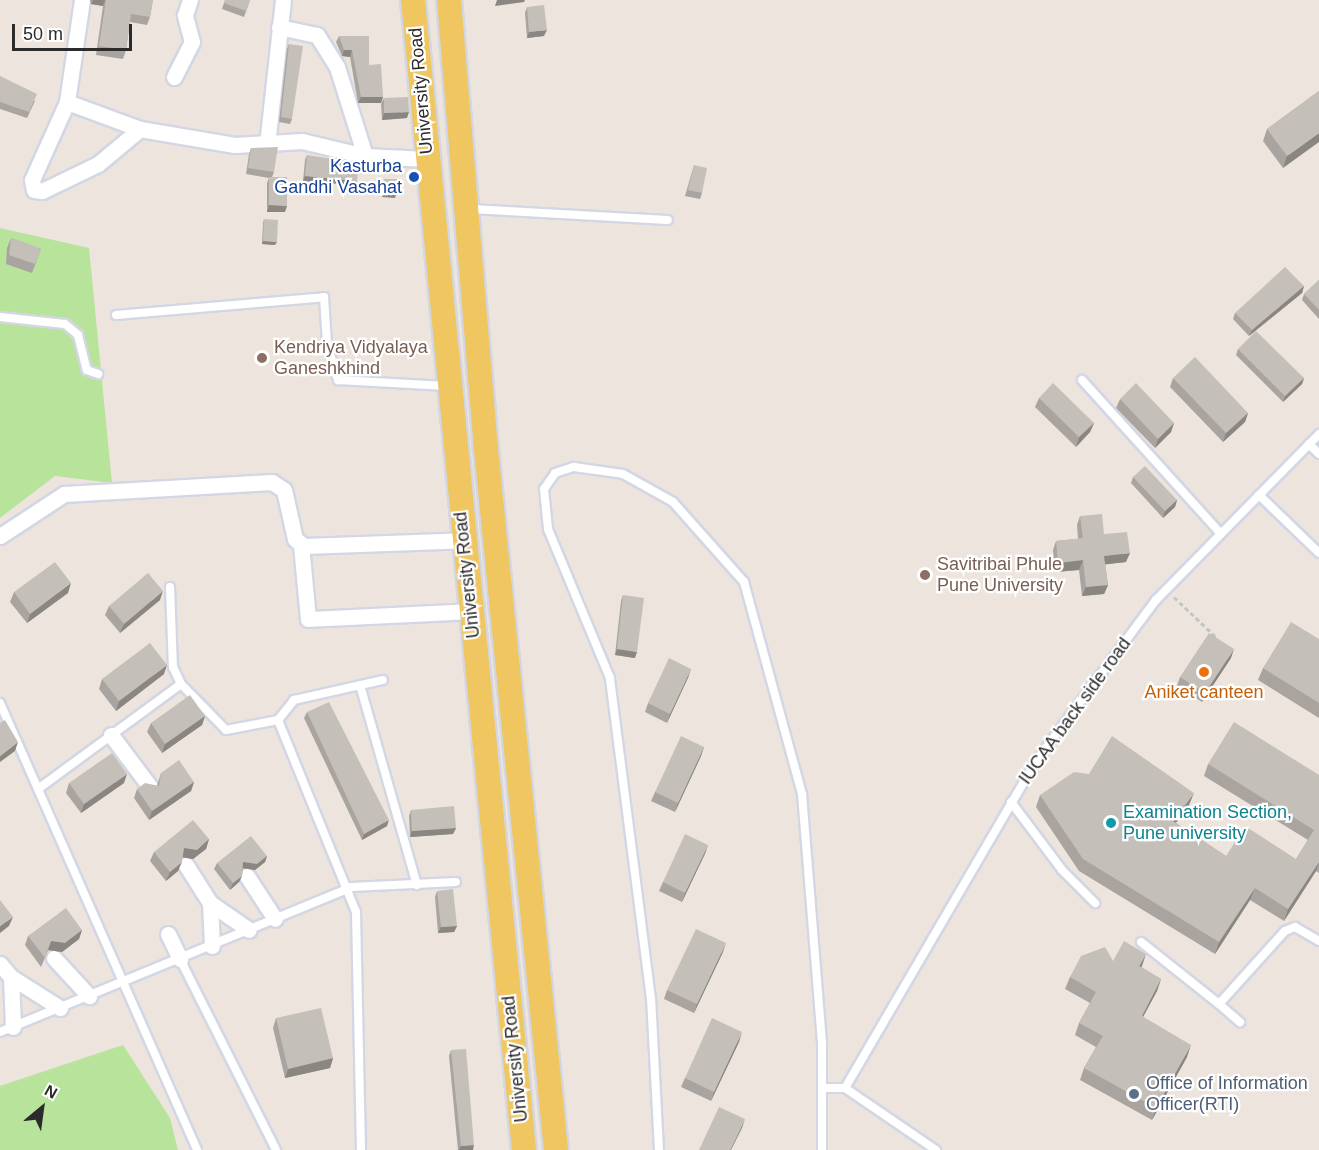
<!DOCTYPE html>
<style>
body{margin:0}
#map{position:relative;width:1319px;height:1150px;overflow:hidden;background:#ede5dd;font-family:Arial,sans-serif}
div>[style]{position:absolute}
.green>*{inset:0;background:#b7e39b}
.path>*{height:3px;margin-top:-1.5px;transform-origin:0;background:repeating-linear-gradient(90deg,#c4c4c4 0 4.5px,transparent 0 7.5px)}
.roads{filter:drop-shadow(2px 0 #d3d7e4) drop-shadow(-2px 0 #d3d7e4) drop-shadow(0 2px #d3d7e4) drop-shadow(0 -2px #d3d7e4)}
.lane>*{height:8px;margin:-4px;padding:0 4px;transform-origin:4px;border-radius:4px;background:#fff}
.street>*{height:15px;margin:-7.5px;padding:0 7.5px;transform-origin:7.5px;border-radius:7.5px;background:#fff}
.primary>*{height:24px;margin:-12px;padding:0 12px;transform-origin:12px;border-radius:12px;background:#efc660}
.wall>*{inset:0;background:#a9a4a0}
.shaded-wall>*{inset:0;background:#8a8682}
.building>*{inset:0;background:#c5bfba}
.dots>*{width:16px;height:16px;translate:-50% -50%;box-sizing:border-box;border:3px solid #fff;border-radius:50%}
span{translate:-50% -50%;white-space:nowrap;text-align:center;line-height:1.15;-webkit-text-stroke:4.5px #fff;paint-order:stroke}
.street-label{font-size:18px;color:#2b2b2b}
.transit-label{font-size:18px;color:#164399}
.right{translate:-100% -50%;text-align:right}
.education-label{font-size:18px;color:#785e54}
.left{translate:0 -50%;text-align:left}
.food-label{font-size:18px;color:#c56008}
.culture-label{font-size:18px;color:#0d838f}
.service-label{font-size:18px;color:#4e5e75}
.north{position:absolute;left:12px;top:1078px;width:60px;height:60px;-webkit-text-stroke:4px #fff;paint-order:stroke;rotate:29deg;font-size:16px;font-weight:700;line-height:24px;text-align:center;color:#2b2b2b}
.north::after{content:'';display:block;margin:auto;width:21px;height:27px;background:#2b2b2b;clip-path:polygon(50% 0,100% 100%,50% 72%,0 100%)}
.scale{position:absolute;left:12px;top:24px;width:120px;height:27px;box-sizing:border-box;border:3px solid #2b2b2b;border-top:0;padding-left:8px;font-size:18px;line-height:21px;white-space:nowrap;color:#2b2b2b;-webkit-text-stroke:4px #fff;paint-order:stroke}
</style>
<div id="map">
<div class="green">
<i style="clip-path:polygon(0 228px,89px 248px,112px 483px,55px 476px,0 518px)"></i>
<i style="clip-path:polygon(123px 1045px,170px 1118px,178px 1150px,0 1150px,0 1086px)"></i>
</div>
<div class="path">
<i style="left:1174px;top:597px;width:59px;rotate:43.6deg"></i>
</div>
<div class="roads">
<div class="lane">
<i style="left:471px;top:209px;width:197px;rotate:3.2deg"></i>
<i style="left:116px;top:315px;width:209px;rotate:-4.9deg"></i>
<i style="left:324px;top:297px;width:47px;rotate:86.3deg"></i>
<i style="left:327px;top:344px;width:38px;rotate:73deg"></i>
<i style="left:338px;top:380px;width:109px;rotate:3.2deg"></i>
<i style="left:0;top:317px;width:65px;rotate:6.1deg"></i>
<i style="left:65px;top:324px;width:17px;rotate:40deg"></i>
<i style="left:78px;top:335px;width:36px;rotate:76deg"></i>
<i style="left:87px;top:370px;width:12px;rotate:20deg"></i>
<i style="left:1082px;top:380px;width:207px;rotate:47.9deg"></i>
<i style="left:1309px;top:444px;width:14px;rotate:45deg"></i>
<i style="left:1259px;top:495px;width:83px;rotate:44deg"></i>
<i style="left:170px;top:587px;width:80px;rotate:87.9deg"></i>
<i style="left:173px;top:667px;width:19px;rotate:65deg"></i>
<i style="left:181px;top:684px;width:64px;rotate:45.6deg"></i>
<i style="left:226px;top:730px;width:53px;rotate:-10.9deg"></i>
<i style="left:278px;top:720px;width:26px;rotate:-51deg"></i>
<i style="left:294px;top:700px;width:91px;rotate:-12.7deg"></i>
<i style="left:360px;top:685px;width:208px;rotate:74.1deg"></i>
<i style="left:0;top:703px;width:488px;rotate:66.2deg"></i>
<i style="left:278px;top:720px;width:207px;rotate:67.9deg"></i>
<i style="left:356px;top:912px;width:238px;rotate:88.8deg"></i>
<i style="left:38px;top:789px;width:177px;rotate:-36.3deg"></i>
<i style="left:1011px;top:802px;width:85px;rotate:53.1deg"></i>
<i style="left:1062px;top:870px;width:47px;rotate:45deg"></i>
<i style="left:1141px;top:942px;width:100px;rotate:38.5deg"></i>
<i style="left:1219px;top:1004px;width:98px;rotate:-47.9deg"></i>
<i style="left:1285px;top:931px;width:11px;rotate:-22deg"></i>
<i style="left:1295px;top:927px;width:28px;rotate:30deg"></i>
<i style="left:180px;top:959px;width:214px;rotate:63.3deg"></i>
<i style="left:1219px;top:1004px;width:28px;rotate:41deg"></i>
<i style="left:0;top:1032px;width:380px;rotate:-22.4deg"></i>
<i style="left:351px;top:887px;width:105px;rotate:-2.7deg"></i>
<i style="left:824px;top:1088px;width:21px"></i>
<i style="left:845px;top:1088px;width:110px;rotate:34.3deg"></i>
<i style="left:845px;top:1088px;width:375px;rotate:-59.7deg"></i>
<i style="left:1034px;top:764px;width:204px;rotate:-53.4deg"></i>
<i style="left:1156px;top:600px;width:233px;rotate:-45.5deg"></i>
<i style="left:659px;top:1150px;width:151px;rotate:-93deg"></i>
<i style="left:651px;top:999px;width:324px;rotate:-97.3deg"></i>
<i style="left:610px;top:678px;width:161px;rotate:-112.6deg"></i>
<i style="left:548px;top:529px;width:40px;rotate:-95.7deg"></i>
<i style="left:544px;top:489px;width:19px;rotate:-55deg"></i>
<i style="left:555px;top:473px;width:20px;rotate:-18deg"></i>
<i style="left:574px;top:467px;width:49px;rotate:8.1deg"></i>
<i style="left:623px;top:474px;width:57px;rotate:29.2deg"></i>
<i style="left:673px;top:502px;width:107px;rotate:48.4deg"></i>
<i style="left:744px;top:582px;width:220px;rotate:74.7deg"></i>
<i style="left:802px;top:794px;width:251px;rotate:85.4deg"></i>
<i style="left:822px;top:1044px;width:106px;rotate:90deg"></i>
</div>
<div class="street">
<i style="left:82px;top:0;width:103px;rotate:98.4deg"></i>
<i style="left:67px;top:102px;width:78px;rotate:20.3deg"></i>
<i style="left:140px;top:129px;width:96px;rotate:9.6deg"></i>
<i style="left:235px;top:145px;width:67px;rotate:-3.4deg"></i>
<i style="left:302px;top:141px;width:65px;rotate:13.4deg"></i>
<i style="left:365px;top:156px;width:62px;rotate:2.8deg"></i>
<i style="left:279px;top:27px;width:39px;rotate:12deg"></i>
<i style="left:317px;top:35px;width:38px;rotate:58deg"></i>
<i style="left:337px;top:67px;width:93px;rotate:72.5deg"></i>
<i style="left:174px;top:77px;width:39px;rotate:-63deg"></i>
<i style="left:192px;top:42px;width:28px;rotate:-105deg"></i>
<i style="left:185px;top:15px;width:16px;rotate:-72deg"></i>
<i style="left:67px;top:102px;width:85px;rotate:114.2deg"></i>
<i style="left:32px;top:180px;width:10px;rotate:79deg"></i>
<i style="left:34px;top:190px;width:8px;rotate:7deg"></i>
<i style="left:42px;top:191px;width:62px;rotate:-25.7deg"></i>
<i style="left:98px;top:164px;width:55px;rotate:-39.8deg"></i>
<i style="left:267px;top:145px;width:146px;rotate:-83.7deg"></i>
<i style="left:0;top:536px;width:77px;rotate:-33.3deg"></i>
<i style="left:64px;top:494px;width:208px;rotate:-3.3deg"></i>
<i style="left:272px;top:482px;width:14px;rotate:34deg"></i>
<i style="left:284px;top:490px;width:50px;rotate:77.3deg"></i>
<i style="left:295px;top:539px;width:11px;rotate:38deg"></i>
<i style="left:304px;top:546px;width:160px;rotate:-2.1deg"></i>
<i style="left:301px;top:545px;width:74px;rotate:84.6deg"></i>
<i style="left:308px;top:619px;width:163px;rotate:-2.8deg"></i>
<i style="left:111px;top:735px;width:65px;rotate:53.1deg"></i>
<i style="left:186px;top:865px;width:45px;rotate:57.7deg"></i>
<i style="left:210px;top:903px;width:43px;rotate:87.3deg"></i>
<i style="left:247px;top:876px;width:51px;rotate:56.9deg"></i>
<i style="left:210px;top:903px;width:47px;rotate:34.7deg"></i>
<i style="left:168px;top:934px;width:28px;rotate:64deg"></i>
<i style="left:54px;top:958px;width:52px;rotate:47.4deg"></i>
<i style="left:0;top:964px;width:17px;rotate:50deg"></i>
<i style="left:11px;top:977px;width:50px;rotate:87.7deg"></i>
<i style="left:11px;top:977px;width:58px;rotate:32.3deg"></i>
</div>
<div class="primary">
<i style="left:413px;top:0;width:1155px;rotate:84.49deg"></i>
<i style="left:449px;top:0;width:451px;rotate:85.3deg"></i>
<i style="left:486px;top:449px;width:704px;rotate:84.3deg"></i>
</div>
</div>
<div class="wall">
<i style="clip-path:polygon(90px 0,153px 0,150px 17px,147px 25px,130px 22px,126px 50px,123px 59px,96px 55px,103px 6px,91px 4px)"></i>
<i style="clip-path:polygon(225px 0,250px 0,244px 17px,222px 9px)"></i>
<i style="clip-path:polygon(527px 7px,544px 36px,527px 38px,525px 13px)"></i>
<i style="clip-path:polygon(339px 36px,369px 65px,383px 97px,381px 103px,358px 103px,350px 57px,342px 56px,336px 42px)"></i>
<i style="clip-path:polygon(289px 44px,292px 119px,290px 124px,279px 122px,287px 49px)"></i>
<i style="clip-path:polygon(0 76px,35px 101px,27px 118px,0 109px)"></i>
<i style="clip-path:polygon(1319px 91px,1283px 168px,1263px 141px,1267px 129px)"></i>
<i style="clip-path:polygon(384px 98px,407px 118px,382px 120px,381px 104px)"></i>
<i style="clip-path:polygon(251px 148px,274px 172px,272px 177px,285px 212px,267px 212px,267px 183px,269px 178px,246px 174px,249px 154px)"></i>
<i style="clip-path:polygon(307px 155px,357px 181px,355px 185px,303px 181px,305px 160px)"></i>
<i style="clip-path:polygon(694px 165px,702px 193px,700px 199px,685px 196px)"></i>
<i style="clip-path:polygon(264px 219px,275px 245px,262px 244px,263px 223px)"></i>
<i style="clip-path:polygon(11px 238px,41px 249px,32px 273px,6px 264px,7px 248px)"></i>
<i style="clip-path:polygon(1319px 280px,1319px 319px,1302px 300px,1304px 294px)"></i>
<i style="clip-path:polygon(1304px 286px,1302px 293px,1249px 336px,1233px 319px,1235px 313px)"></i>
<i style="clip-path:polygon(1238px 349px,1304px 378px,1302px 384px,1283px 402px,1236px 355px)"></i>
<i style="clip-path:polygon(1173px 378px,1248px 413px,1245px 422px,1223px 442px,1170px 387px)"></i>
<i style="clip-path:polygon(1039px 398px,1094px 423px,1090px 432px,1076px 447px,1035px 407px)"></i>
<i style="clip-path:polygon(1120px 399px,1174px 423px,1171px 432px,1155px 448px,1116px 408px)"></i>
<i style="clip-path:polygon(1133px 477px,1177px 500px,1175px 507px,1163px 518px,1131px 483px)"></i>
<i style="clip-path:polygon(1080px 516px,1104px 534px,1126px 562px,1105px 564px,1108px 585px,1104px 594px,1082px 596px,1079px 570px,1055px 572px,1053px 550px,1056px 541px,1078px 539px,1077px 525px)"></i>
<i style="clip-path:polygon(14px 592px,68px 593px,27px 623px,10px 602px)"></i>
<i style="clip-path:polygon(623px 595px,635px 658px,615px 655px,621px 601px)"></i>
<i style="clip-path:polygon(160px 600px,120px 633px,105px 615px,109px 606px)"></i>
<i style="clip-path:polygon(1319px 639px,1319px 718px,1258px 680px,1263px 668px)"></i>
<i style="clip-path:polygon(1231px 658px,1202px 702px,1177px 686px,1180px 677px)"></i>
<i style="clip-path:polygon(691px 669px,667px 723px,645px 712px,648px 703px)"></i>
<i style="clip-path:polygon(164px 674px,116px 711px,99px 689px,102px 679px)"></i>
<i style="clip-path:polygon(307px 712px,387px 826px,362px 840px,304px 718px)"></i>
<i style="clip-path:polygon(205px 716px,202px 725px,162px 753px,147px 732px,151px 723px)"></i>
<i style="clip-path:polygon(704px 747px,701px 756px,675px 812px,651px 801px,655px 792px)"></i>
<i style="clip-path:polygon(1208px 764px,1319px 775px,1319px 873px,1316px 871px,1284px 921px,1250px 900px,1215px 954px,1079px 871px,1036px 807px,1040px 795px,1189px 805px,1176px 823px,1226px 856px,1296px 859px,1308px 840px,1204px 776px)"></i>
<i style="clip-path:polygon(161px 773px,194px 782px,191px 791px,149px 820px,134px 798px,137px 789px,157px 786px)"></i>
<i style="clip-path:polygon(69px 783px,124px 783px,81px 813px,66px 793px)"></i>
<i style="clip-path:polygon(411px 810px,456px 828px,453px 834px,410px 837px,409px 816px)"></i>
<i style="clip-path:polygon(209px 839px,206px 849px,193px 859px,182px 857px,178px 871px,166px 881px,150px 861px,154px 852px)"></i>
<i style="clip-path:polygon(708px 845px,682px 902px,659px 891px,663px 882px)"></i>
<i style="clip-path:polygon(267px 856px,265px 862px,255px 870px,243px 868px,242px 876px,239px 882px,230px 890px,214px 869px,217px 863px)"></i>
<i style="clip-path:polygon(437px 891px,457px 926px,454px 932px,438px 933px,435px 897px)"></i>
<i style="clip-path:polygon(82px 930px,79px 939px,62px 952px,48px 950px,41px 967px,25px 945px,28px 936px)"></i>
<i style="clip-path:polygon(723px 952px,694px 1013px,664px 999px,667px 990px)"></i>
<i style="clip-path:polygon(1113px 961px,1141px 967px,1161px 979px,1157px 991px,1143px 1017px,1187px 1057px,1152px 1120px,1080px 1080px,1084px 1068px,1096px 1047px,1075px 1035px,1079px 1023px,1090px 1003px,1065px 989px,1070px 977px)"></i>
<i style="clip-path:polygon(276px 1018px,333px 1058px,330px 1068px,285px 1078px,273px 1028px)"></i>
<i style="clip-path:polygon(739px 1042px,711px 1101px,681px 1087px,685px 1078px)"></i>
<i style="clip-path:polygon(451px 1050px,473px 1150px,458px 1150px,449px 1056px)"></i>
</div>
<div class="shaded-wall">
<i style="clip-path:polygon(93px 0,105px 0,103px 6px,91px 4px)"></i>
<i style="clip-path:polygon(497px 0,525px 0,524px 2px,495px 6px)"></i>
<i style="clip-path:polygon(547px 30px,544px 36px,527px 38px,529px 32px)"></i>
<i style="clip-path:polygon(344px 50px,352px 50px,350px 57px,342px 56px)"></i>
<i style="clip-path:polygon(361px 97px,383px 97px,381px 103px,358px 103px)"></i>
<i style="clip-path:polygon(409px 112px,407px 118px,382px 120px,384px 113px)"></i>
<i style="clip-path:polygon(1319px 133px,1319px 142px,1283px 168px,1287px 156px)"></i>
<i style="clip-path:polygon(305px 176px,357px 181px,355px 185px,303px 181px)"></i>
<i style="clip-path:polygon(383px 194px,396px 195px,395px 198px,382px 197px)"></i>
<i style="clip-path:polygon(269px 205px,287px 206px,285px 212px,267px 212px)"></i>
<i style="clip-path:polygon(263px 241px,277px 242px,275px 245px,262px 244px)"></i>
<i style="clip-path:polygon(1304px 286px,1302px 293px,1249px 336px,1252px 330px)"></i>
<i style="clip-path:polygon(1304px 378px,1302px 384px,1283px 402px,1285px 396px)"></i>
<i style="clip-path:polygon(1248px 413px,1245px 422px,1223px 442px,1226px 433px)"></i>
<i style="clip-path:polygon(1094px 423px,1090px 432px,1076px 447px,1079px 437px)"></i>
<i style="clip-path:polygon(1174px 423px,1171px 432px,1155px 448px,1158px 439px)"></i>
<i style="clip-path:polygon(1177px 500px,1175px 507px,1163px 518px,1165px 511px)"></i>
<i style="clip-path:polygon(1130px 553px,1126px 562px,1101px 565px,1104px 556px)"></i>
<i style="clip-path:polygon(1083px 560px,1079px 570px,1055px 572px,1058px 563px)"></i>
<i style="clip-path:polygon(71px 583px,68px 593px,27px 623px,30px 614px)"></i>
<i style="clip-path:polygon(1108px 585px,1104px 594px,1082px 596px,1086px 587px)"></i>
<i style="clip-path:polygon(163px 591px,160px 600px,120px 633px,124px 624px)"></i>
<i style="clip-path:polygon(617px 649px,637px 652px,635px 658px,615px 655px)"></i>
<i style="clip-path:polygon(1234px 649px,1231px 658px,1202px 702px,1205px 693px)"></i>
<i style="clip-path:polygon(167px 665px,164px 674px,116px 711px,119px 701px)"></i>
<i style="clip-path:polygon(691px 669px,688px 678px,667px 723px,670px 714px)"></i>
<i style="clip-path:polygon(205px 716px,202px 725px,162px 753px,165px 744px)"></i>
<i style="clip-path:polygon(18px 742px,15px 751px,0 762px,0 756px)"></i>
<i style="clip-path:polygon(704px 747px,701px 756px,675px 812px,678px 803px)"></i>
<i style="clip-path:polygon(127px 774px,124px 783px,81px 813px,84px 804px)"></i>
<i style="clip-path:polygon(194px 782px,191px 791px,149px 820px,152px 811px)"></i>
<i style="clip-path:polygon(1194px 793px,1189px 805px,1168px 833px,1173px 821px)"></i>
<i style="clip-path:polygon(389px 820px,387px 826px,362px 840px,364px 834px)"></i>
<i style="clip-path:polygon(456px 828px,453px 834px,410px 837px,412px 831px)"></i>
<i style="clip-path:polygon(209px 839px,206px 849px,193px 859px,180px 857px,184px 848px)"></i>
<i style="clip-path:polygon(708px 845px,705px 854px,682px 902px,685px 893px)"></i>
<i style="clip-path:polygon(267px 856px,265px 862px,255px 870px,241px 868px,243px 862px)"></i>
<i style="clip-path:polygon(182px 862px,178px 871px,166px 881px,170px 872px)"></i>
<i style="clip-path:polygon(1319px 862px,1316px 871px,1284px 921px,1288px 909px)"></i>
<i style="clip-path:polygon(242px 876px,239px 882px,230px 890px,233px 883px)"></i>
<i style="clip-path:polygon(1255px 888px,1250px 900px,1215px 954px,1219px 942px)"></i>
<i style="clip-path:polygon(13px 917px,9px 926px,0 933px,0 926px)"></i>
<i style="clip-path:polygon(457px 926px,454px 932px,438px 933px,441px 927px)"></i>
<i style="clip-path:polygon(82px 930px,79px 939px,62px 952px,48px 950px,41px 967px,51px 941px)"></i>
<i style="clip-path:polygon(726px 943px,723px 952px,694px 1013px,697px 1004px)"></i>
<i style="clip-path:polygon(1146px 954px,1142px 966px,1134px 978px,1139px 966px)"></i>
<i style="clip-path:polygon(1161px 979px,1157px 991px,1137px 1028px,1142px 1016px)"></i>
<i style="clip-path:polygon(742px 1032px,739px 1042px,711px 1101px,714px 1092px)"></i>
<i style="clip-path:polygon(1191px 1045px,1187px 1057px,1152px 1120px,1156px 1108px)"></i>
<i style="clip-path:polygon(333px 1058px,330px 1068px,285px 1078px,288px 1069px)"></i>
<i style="clip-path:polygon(745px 1119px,742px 1128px,731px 1150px,730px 1150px)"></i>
<i style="clip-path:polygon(474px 1145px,473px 1150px,459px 1150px,461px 1146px)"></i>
</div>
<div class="building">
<i style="clip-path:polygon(106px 0,153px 0,150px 17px,131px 14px,126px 50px,99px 46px)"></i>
<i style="clip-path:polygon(225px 0,250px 0,246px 11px,224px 3px)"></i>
<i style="clip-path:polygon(544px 5px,547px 30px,529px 32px,527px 7px)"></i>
<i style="clip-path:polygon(339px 36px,369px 36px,369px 65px,381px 64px,383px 97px,361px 97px,352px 50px,344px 50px)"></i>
<i style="clip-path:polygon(289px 44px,303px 46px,292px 119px,281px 117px)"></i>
<i style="clip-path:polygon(0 76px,37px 94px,29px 112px,0 102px)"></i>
<i style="clip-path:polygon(1319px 91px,1319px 133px,1287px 156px,1267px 129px)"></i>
<i style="clip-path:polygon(408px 97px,409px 112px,384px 113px,384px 98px)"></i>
<i style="clip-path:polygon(278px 147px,274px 172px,248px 168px,251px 148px)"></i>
<i style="clip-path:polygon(307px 155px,359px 163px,357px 181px,305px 176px)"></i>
<i style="clip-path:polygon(694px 165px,707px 168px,702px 193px,688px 190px)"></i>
<i style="clip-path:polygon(269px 177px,287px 177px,287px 206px,269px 205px)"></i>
<i style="clip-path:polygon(384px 179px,397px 179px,396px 195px,383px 194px)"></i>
<i style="clip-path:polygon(264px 219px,278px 220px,277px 242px,263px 241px)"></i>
<i style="clip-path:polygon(11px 238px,41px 249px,35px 264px,9px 255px)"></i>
<i style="clip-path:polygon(1285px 267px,1304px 286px,1252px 330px,1235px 313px)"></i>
<i style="clip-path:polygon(1319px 280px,1319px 310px,1304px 294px)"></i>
<i style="clip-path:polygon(1256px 331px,1304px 378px,1285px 396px,1238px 349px)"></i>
<i style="clip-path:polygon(1195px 357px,1248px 413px,1226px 433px,1173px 378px)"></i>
<i style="clip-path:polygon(1053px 383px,1094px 423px,1079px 437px,1039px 398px)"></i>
<i style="clip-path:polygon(1136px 383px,1174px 423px,1158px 439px,1120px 399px)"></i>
<i style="clip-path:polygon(1145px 466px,1177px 500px,1165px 511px,1133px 477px)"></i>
<i style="clip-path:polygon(1102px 514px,1104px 534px,1127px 532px,1130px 553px,1104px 556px,1108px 585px,1086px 587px,1083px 560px,1058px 563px,1056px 541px,1083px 538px,1080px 516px)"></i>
<i style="clip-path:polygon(55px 562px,71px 583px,30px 614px,14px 592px)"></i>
<i style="clip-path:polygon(148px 573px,163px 591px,124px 624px,109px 606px)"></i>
<i style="clip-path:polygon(623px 595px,644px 598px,637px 652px,617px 649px)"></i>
<i style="clip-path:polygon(1291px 622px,1319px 639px,1319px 703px,1263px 668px)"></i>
<i style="clip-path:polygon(1209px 633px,1234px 649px,1205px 693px,1180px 677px)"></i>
<i style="clip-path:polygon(150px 643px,167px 665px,119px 701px,102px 679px)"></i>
<i style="clip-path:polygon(669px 658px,691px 669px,670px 714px,648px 703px)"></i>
<i style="clip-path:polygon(190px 695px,205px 716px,165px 744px,151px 723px)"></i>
<i style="clip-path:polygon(329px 702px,389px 820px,364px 834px,307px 712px)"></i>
<i style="clip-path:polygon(5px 720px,18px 742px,0 756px,0 723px)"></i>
<i style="clip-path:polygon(1234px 722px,1319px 775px,1319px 862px,1288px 909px,1255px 888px,1219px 942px,1083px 859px,1040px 795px,1074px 772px,1089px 774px,1112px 736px,1194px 793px,1173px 821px,1226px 856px,1245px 826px,1296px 859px,1314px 830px,1208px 764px)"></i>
<i style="clip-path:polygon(681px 736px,704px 747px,678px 803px,655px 792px)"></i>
<i style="clip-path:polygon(112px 753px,127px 774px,84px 804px,69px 783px)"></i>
<i style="clip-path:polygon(179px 760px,194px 782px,152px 811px,137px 789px,145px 783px,159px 786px,161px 773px)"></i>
<i style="clip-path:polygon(454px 806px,456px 828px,412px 831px,411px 810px)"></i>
<i style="clip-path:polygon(193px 820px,209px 839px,197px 850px,184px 848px,182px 862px,170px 872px,154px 852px)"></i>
<i style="clip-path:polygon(685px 834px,708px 845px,685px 893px,663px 882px)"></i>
<i style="clip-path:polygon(251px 836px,267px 856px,257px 864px,243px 862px,242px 876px,233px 883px,217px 863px)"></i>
<i style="clip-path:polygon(453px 889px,457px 926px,441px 927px,437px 891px)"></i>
<i style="clip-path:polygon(0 900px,13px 917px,0 926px)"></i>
<i style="clip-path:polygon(66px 908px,82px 930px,65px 943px,51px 941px,45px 958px,28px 936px)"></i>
<i style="clip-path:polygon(696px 929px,726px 943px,697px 1004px,667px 990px)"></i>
<i style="clip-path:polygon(1124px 941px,1146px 954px,1139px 966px,1161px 979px,1142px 1016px,1191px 1045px,1156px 1108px,1084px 1068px,1103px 1036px,1079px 1023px,1096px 992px,1070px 977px,1081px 956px,1105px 947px,1113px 961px)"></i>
<i style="clip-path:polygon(321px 1008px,333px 1058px,288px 1069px,276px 1018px)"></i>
<i style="clip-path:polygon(712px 1018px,742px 1032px,714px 1092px,685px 1078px)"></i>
<i style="clip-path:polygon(466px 1049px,474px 1145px,461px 1146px,451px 1050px)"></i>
<i style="clip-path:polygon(719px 1107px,745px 1119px,730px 1150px,699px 1150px)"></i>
</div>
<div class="dots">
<i style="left:414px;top:177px;background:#1a4fb4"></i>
<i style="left:262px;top:358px;background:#8d6e63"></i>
<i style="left:925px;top:575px;background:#8d6e63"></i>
<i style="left:1204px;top:672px;background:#e8710a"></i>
<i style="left:1111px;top:823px;background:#0f9aa8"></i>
<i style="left:1134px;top:1094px;background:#5c6f8a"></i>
</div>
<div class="street-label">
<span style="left:421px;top:91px;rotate:-95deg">University Road</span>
<span style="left:467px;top:575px;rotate:-96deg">University Road</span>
<span style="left:1075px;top:711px;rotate:-54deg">IUCAA back side road</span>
<span style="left:515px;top:1059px;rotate:-96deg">University Road</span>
</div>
<div class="transit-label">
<span class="right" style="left:402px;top:177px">Kasturba<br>Gandhi Vasahat</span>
</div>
<div class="education-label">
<span class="left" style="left:274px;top:358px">Kendriya Vidyalaya<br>Ganeshkhind</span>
<span class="left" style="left:937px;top:575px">Savitribai Phule<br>Pune University</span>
</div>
<div class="food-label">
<span style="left:1204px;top:692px">Aniket canteen</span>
</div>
<div class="culture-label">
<span class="left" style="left:1123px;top:823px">Examination Section,<br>Pune university</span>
</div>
<div class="service-label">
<span class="left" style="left:1146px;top:1094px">Office of Information<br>Officer(RTI)</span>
</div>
<div class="north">N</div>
<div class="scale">50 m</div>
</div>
